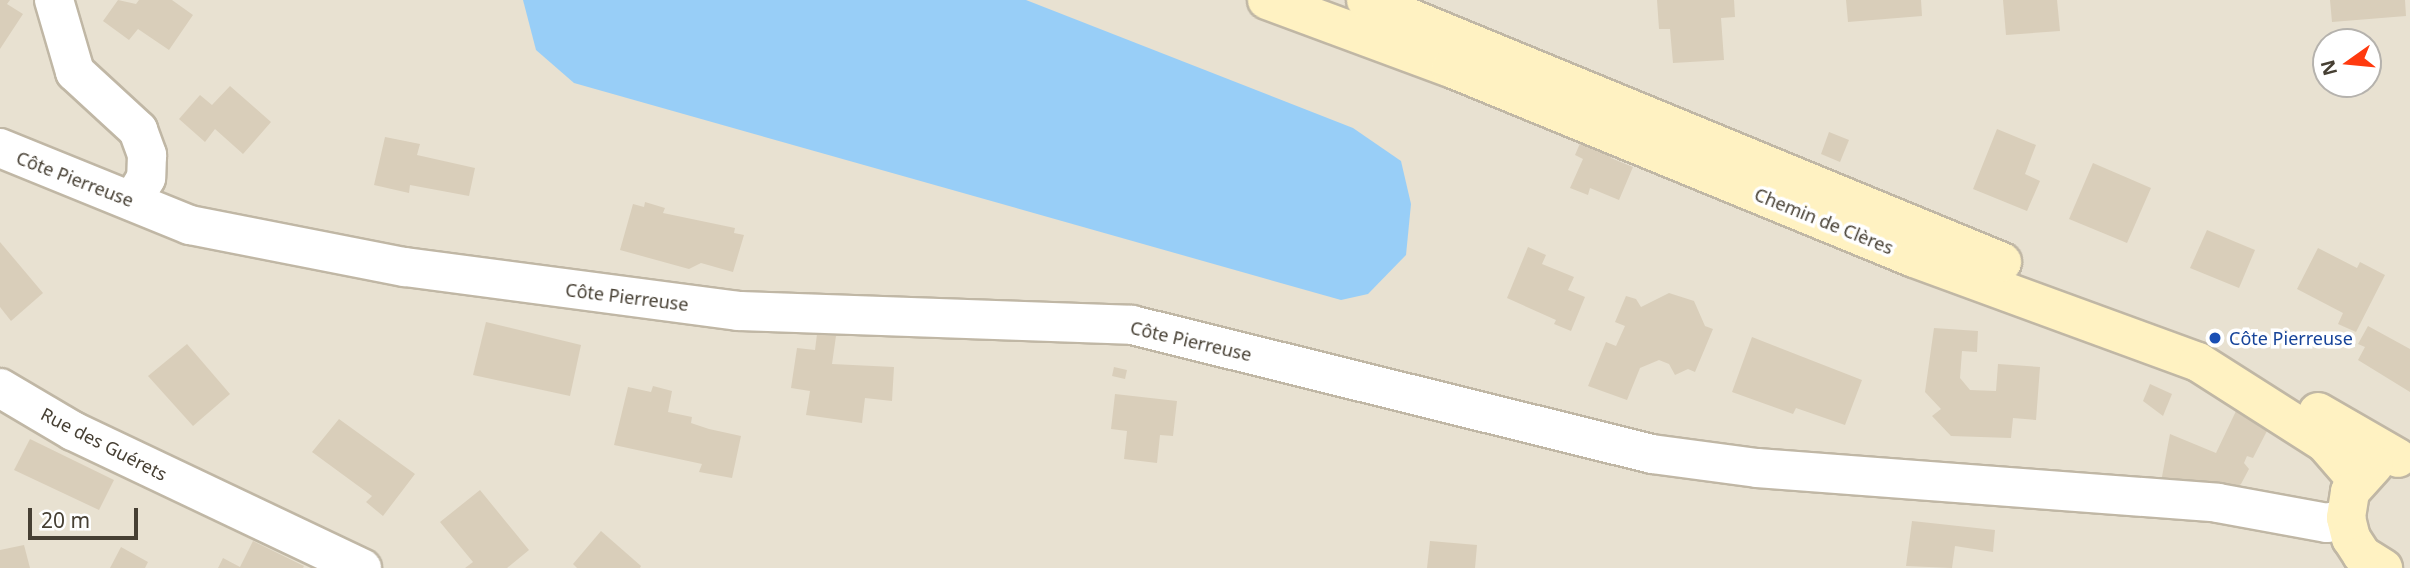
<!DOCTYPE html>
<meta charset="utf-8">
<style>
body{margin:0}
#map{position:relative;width:2410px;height:568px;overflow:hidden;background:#f4efe3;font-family:"Noto Sans",sans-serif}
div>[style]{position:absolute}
.residential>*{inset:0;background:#e8e1d1}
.water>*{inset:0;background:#98cef7}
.building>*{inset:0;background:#d9ceba}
.roads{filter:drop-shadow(2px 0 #c0b7a5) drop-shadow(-2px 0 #c0b7a5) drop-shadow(0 2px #c0b7a5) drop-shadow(0 -2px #c0b7a5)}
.street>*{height:38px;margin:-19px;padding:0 19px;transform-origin:19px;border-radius:19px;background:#fff}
.secondary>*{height:38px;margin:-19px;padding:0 19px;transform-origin:19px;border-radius:19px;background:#fff2c2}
.dots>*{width:19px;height:19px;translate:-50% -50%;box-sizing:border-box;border:4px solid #fff;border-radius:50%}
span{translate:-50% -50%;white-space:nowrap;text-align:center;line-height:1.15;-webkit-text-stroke:7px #fff;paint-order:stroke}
.street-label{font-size:18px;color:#463f33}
.transit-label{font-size:18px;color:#164399}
.left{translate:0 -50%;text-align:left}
.north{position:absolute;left:2312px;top:28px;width:70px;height:70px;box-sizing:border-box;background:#fff;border:2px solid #b5b2ad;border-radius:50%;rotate:255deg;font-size:19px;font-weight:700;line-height:28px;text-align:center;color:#463f33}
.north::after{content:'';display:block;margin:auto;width:24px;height:32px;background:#ff3a0f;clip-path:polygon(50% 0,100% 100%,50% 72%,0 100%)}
.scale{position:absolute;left:28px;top:508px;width:110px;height:32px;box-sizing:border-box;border:4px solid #463f33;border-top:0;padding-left:9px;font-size:21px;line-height:24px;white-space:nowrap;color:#463f33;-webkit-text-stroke:5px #fff;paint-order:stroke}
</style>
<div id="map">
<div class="residential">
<i style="clip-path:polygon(evenodd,0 0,2410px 0,2410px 568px,0 568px,0 0,2326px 42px,2368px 42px,2368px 84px,2326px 84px,2326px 42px)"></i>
</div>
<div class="water">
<i style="clip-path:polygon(523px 0,1026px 0,1353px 128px,1401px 161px,1411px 204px,1406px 255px,1368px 294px,1341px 300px,574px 83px,536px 50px)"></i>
</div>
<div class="building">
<i style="clip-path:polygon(0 0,10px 0,7px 4px,23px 14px,0 49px)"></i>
<i style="clip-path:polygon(118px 0,136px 4px,139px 0,172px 0,193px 15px,169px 50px,138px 29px,129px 40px,103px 21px)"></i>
<i style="clip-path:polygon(1657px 0,1734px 0,1735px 17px,1721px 18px,1724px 60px,1673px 63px,1670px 29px,1659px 29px)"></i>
<i style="clip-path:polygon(1846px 0,1921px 0,1922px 16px,1848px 22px)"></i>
<i style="clip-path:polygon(2003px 0,2057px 0,2060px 31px,2006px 35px)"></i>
<i style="clip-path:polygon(2330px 0,2405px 0,2406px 16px,2332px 22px)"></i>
<i style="clip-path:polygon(230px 86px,271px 122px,243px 154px,215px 129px,205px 142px,179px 119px,200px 95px,212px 105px)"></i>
<i style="clip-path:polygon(1997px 129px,2036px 145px,2025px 174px,2040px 181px,2027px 211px,1973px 189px)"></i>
<i style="clip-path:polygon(1829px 132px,1849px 140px,1840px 162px,1821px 154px)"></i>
<i style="clip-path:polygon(1584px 134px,1616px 147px,1611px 158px,1633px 167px,1619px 200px,1590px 188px,1588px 195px,1570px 188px,1583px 159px,1575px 155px)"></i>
<i style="clip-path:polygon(385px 137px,420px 144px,417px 155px,475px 168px,469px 196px,410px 185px,409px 193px,374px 185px)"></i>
<i style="clip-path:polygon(2093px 163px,2151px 188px,2127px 243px,2069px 219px)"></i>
<i style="clip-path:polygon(645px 202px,665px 208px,663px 213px,735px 228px,734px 233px,744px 235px,733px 272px,701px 263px,689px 269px,620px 250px,633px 204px,644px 207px)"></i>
<i style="clip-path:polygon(2207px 230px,2255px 250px,2239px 288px,2190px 268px)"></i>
<i style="clip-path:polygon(0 242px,43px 293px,11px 321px,0 307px)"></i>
<i style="clip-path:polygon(1528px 247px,1546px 255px,1542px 264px,1574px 277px,1568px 290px,1585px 297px,1571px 331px,1554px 324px,1556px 320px,1507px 298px)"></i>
<i style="clip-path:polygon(2318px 248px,2357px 268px,2360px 262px,2385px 275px,2356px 332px,2338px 324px,2343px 313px,2297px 289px)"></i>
<i style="clip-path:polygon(1669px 293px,1694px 301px,1705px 326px,1713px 329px,1695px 372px,1688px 369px,1675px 375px,1669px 364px,1659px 360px,1640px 368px,1627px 400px,1588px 386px,1606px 342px,1616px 346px,1625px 326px,1615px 322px,1626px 296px,1636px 299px,1641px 307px)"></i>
<i style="clip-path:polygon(486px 322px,581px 345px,570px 396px,473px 375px)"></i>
<i style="clip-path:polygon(2368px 326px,2410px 349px,2410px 392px,2358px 360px,2365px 347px,2358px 344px)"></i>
<i style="clip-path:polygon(1934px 328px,1978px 331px,1977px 352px,1962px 351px,1960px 378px,1970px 390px,1996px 391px,1998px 364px,2040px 367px,2036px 420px,2013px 418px,2011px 438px,1951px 436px,1932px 416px,1941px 409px,1925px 392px)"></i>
<i style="clip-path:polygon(817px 334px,836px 336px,832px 364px,894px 367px,892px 401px,865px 398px,862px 423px,806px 415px,810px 391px,791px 388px,797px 348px,815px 350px)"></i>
<i style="clip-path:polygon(1752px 337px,1862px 380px,1845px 425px,1796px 408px,1793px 414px,1732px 392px)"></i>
<i style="clip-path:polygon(187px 344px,230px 394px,193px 426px,148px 376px)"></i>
<i style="clip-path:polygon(1114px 367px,1127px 370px,1125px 379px,1112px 376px)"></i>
<i style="clip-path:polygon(2150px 384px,2172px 394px,2163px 416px,2143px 401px)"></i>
<i style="clip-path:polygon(653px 386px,672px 391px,668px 412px,692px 417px,691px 423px,709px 429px,741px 436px,732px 478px,699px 472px,702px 464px,614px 445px,628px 387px,651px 392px)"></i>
<i style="clip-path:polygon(1115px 394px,1177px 401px,1173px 436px,1160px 435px,1157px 463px,1124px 459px,1127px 431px,1111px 429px)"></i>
<i style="clip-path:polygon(2236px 411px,2268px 429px,2253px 458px,2247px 456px,2244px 463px,2249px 469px,2241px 484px,2231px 490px,2161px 482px,2170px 434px,2216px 453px)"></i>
<i style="clip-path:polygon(339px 419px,415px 474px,383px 516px,366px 502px,372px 496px,312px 452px)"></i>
<i style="clip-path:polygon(30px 439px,114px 480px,99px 510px,14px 470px)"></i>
<i style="clip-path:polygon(480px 490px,529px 550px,507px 568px,465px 568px,473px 562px,440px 522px)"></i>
<i style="clip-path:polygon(1912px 521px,1995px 530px,1993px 552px,1955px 546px,1952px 568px,1906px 566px)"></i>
<i style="clip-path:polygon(601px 531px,641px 566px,640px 568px,577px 568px,573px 564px)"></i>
<i style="clip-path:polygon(253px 541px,304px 566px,303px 568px,218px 568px,223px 558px,240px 567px)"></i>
<i style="clip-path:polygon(1430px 541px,1477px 545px,1475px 568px,1427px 568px)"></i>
<i style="clip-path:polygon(24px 545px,30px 568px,0 568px,0 550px)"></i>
<i style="clip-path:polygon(121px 547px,148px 562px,145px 568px,110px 568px)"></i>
</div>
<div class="roads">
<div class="street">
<i style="left:54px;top:0;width:75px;rotate:73.7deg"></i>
<i style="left:75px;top:72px;width:86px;rotate:42.6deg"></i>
<i style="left:138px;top:130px;width:27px;rotate:70deg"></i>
<i style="left:147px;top:155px;width:23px;rotate:92deg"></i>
<i style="left:146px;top:178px;width:27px;rotate:121deg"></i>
<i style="left:0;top:148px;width:205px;rotate:22.1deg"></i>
<i style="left:190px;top:225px;width:219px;rotate:11.1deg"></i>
<i style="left:405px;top:267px;width:336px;rotate:7.5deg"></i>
<i style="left:738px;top:311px;width:394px;rotate:2deg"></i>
<i style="left:1132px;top:325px;width:536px;rotate:13.93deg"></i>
<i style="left:1652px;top:454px;width:106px;rotate:7.6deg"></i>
<i style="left:1757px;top:468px;width:462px;rotate:4.3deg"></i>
<i style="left:2218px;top:503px;width:111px;rotate:10.4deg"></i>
<i style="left:2327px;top:523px;width:20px;rotate:-15deg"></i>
<i style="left:0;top:388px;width:85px;rotate:30.5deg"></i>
<i style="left:73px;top:431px;width:320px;rotate:25.4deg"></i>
</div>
<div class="secondary">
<i style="left:1267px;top:0;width:196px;rotate:20.3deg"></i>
<i style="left:1451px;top:68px;width:500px;rotate:22.31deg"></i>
<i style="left:1914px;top:258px;width:302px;rotate:20.1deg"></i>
<i style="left:2198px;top:362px;width:151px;rotate:32.5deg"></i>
<i style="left:2325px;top:443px;width:49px;rotate:49.1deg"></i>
<i style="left:1366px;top:0;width:688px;rotate:22.39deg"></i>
<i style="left:2318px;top:412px;width:92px;rotate:29.9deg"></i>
<i style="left:2374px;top:465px;width:36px;rotate:132deg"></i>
<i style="left:2350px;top:492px;width:26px;rotate:99deg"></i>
<i style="left:2346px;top:518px;width:21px;rotate:76deg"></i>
<i style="left:2351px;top:538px;width:20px;rotate:57deg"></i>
<i style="left:2362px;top:555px;width:25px;rotate:32deg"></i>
</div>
</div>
<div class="dots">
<i style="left:2215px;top:338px;background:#1a4fb4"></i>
</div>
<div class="street-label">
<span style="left:75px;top:179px;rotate:21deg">Côte Pierreuse</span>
<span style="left:1824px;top:221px;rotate:22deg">Chemin de Clères</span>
<span style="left:627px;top:297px;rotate:7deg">Côte Pierreuse</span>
<span style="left:1191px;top:341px;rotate:13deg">Côte Pierreuse</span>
<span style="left:104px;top:444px;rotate:27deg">Rue des Guérets</span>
</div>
<div class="transit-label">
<span class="left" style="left:2229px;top:338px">Côte Pierreuse</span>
</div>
<div class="north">N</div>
<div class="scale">20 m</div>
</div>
